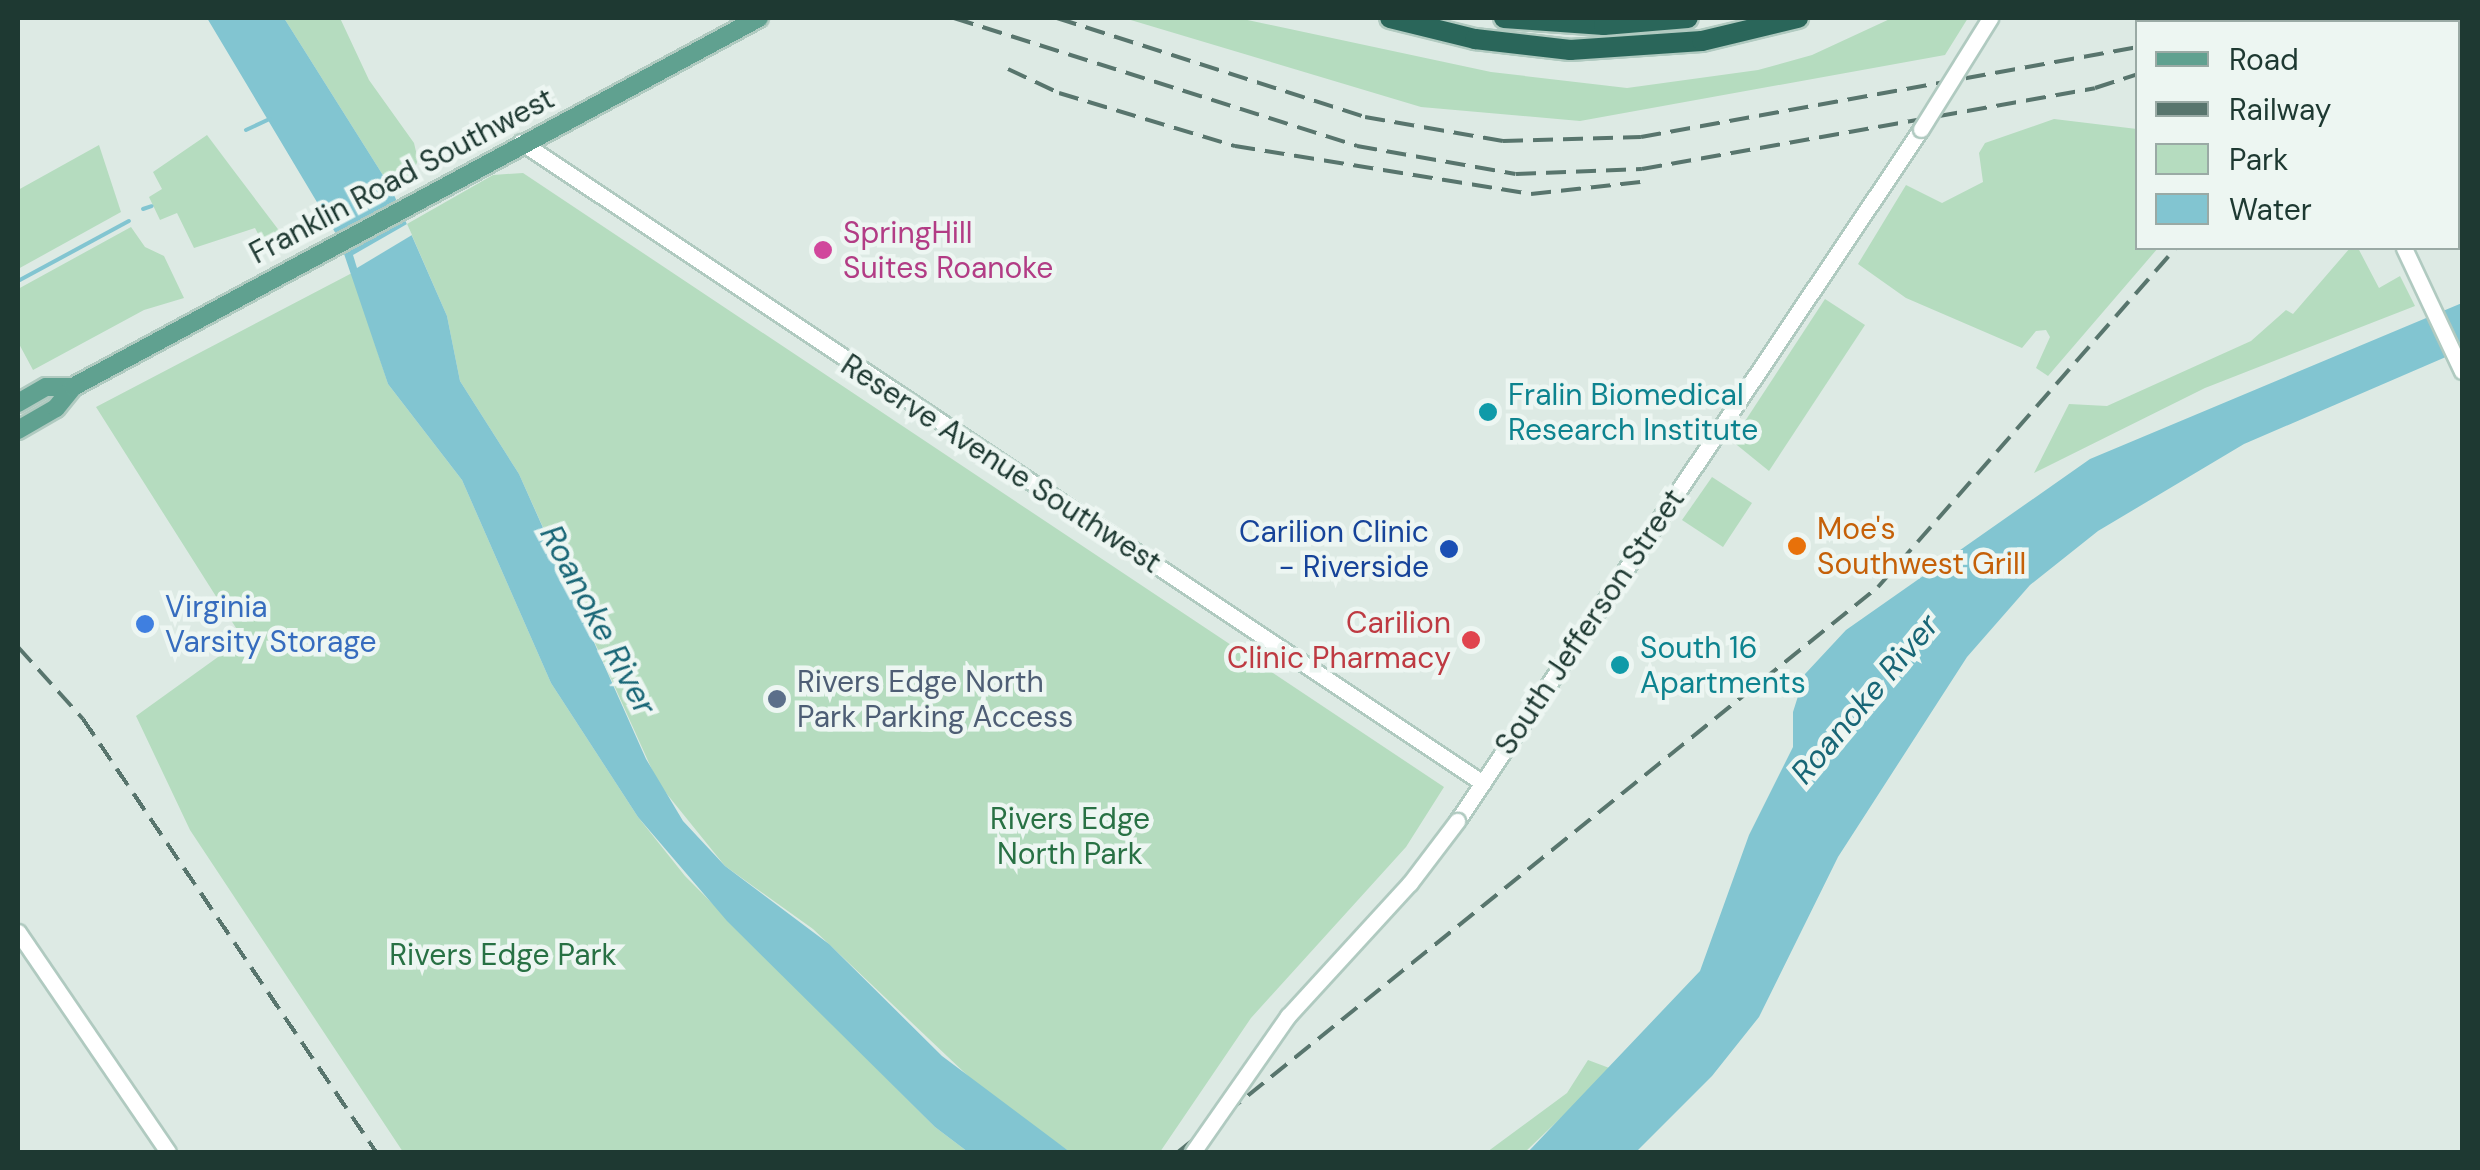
<!DOCTYPE html>
<style>
body{margin:0}
#map{position:relative;width:2480px;height:1170px;overflow:hidden;background:#ddeae4;font-family:"DM Sans",sans-serif}
div>[style]{position:absolute}
.green>*{inset:0;background:#b5dcbf}
.water>*{inset:0;background:#82c5d1}
.pier>*{inset:0;background:#ddeae4}
.stream>*{height:4px;margin:-2px;padding:0 2px;transform-origin:2px;border-radius:2px;background:#82c5d1}
.roads{filter:drop-shadow(2px 0 #b0cac0) drop-shadow(-2px 0 #b0cac0) drop-shadow(0 2px #b0cac0) drop-shadow(0 -2px #b0cac0)}
.secondary>*{height:15px;margin:-7.5px;padding:0 7.5px;transform-origin:7.5px;border-radius:7.5px;background:#fff}
.primary>*{height:18px;margin:-9px;padding:0 9px;transform-origin:9px;border-radius:9px;background:#60a190}
.highway>*{height:20px;margin:-10px;padding:0 10px;transform-origin:10px;border-radius:10px;background:#2a665a}
.rail>*{height:4px;margin-top:-2px;transform-origin:0;background:repeating-linear-gradient(90deg,#58756d 0 20px,transparent 0 30px)}
.bridges{filter:drop-shadow(2px 0 #b0cac0) drop-shadow(-2px 0 #b0cac0) drop-shadow(0 2px #b0cac0) drop-shadow(0 -2px #b0cac0)}
.secondary-bridge>*{height:15px;margin:-7.5px;padding:0 7.5px;transform-origin:7.5px;border-radius:7.5px;background:#fff}
.dots>*{width:28px;height:28px;translate:-50% -50%;box-sizing:border-box;border:5px solid #edf6f2;border-radius:50%}
span{translate:-50% -50%;white-space:nowrap;text-align:center;line-height:1.15;-webkit-text-stroke:9px #edf6f2;paint-order:stroke}
.street-label{font-size:30px;color:#1e3932}
.hotel-label{font-size:30px;color:#b23c85}
.left{translate:0 -50%;text-align:left}
.culture-label{font-size:30px;color:#0d838f}
.food-label{font-size:30px;color:#c56008}
.transit-label{font-size:30px;color:#164399}
.right{translate:-100% -50%;text-align:right}
.shop-label{font-size:30px;color:#366cbe}
.health-label{font-size:30px;color:#be3a42}
.service-label{font-size:30px;color:#4e5e75}
.park-label{font-size:30px;color:#287144}
.water-label{font-size:32px;color:#186676;font-style:italic}
.frame{position:absolute;inset:0;border:20px solid #1e3932;pointer-events:none}
.legend{position:absolute;left:2135px;top:20px;width:325px;height:230px;box-sizing:border-box;background:#edf6f2;border:2px solid #9aaaa5;margin:0;padding:12px 18px;list-style:none;font-size:30px;color:#1e3932}
.legend li{display:flex;align-items:center;gap:20px;height:50px}
.legend b{width:50px;border:2px solid #9aaaa5}
</style>
<div id="map">
<div class="green">
<i style="clip-path:polygon(284px 18px,340px 18px,369px 80px,414px 143px,418px 160px,412px 175px,391px 188px)"></i>
<i style="clip-path:polygon(1124px 18px,1238px 18px,1491px 72px,1627px 88px,1758px 70px,1812px 55px,1892px 18px,1968px 18px,1945px 55px,1580px 121px,1421px 107px)"></i>
<i style="clip-path:polygon(2054px 119px,2137px 129px,2138px 248px,2158px 248px,2048px 376px,2036px 368px,2050px 337px,2046px 330px,2036px 331px,2022px 348px,1906px 298px,1858px 264px,1906px 185px,1942px 203px,1983px 182px,1979px 153px,1985px 143px)"></i>
<i style="clip-path:polygon(207px 135px,231px 167px,290px 245px,269px 255px,255px 228px,194px 248px,177px 213px,160px 220px,149px 197px,162px 189px,153px 172px)"></i>
<i style="clip-path:polygon(99px 145px,121px 212px,18px 269px,18px 190px)"></i>
<i style="clip-path:polygon(523px 173px,1444px 787px,1406px 847px,1251px 1018px,1160px 1152px,1070px 1152px,986px 1093px,813px 929px,725px 866px,658px 783px,519px 474px,460px 381px,447px 316px,407px 224px,493px 175px)"></i>
<i style="clip-path:polygon(131px 227px,145px 247px,164px 256px,184px 298px,144px 310px,33px 370px,18px 342px,18px 289px)"></i>
<i style="clip-path:polygon(2350px 248px,2358px 248px,2379px 288px,2400px 276px,2415px 306px,2205px 388px,2034px 473px,2069px 404px,2107px 406px,2251px 341px,2286px 310px,2293px 314px)"></i>
<i style="clip-path:polygon(352px 273px,388px 384px,462px 480px,551px 683px,638px 817px,685px 876px,935px 1127px,968px 1152px,403px 1152px,190px 830px,136px 716px,243px 639px,96px 407px)"></i>
<i style="clip-path:polygon(1825px 299px,1865px 325px,1769px 471px,1732px 441px)"></i>
<i style="clip-path:polygon(1712px 477px,1752px 503px,1723px 547px,1682px 520px)"></i>
<i style="clip-path:polygon(1588px 1060px,1612px 1069px,1525px 1152px,1487px 1152px,1567px 1093px)"></i>
</div>
<div class="water">
<i style="clip-path:polygon(207px 18px,284px 18px,391px 188px,447px 316px,460px 381px,519px 474px,646px 759px,683px 821px,725px 866px,829px 944px,942px 1056px,1070px 1152px,968px 1152px,935px 1127px,727px 921px,638px 817px,551px 683px,462px 480px,388px 384px,339px 239px)"></i>
<i style="clip-path:polygon(2462px 303px,2462px 350px,2244px 444px,2098px 531px,2030px 585px,1967px 657px,1838px 857px,1759px 1017px,1712px 1076px,1636px 1152px,1528px 1152px,1700px 971px,1749px 835px,1793px 747px,1793px 712px,1805px 674px,1846px 630px,2090px 459px)"></i>
</div>
<div class="pier">
<i style="clip-path:polygon(407px 224px,412px 235px,357px 268px,353px 255px)"></i>
</div>
<div class="stream">
<i style="left:246px;top:130px;width:26px;rotate:-25deg"></i>
<i style="left:143px;top:209px;width:9px;rotate:-18deg"></i>
<i style="left:18px;top:281px;width:126px;rotate:-28.4deg"></i>
</div>
<div class="roads">
<div class="secondary">
<i style="left:521px;top:142px;width:1156px;rotate:33.68deg"></i>
<i style="left:2404px;top:248px;width:136px;rotate:64.8deg"></i>
<i style="left:1457px;top:821px;width:833px;rotate:-56.16deg"></i>
<i style="left:18px;top:932px;width:266px;rotate:55.7deg"></i>
</div>
<div class="primary">
<i style="left:18px;top:403px;width:32px;rotate:-30deg"></i>
<i style="left:46px;top:387px;width:27px"></i>
<i style="left:18px;top:430px;width:44px;rotate:-30.1deg"></i>
<i style="left:56px;top:408px;width:27px;rotate:-51deg"></i>
<i style="left:73px;top:387px;width:779px;rotate:-28.28deg"></i>
</div>
<div class="highway">
<i style="left:1390px;top:18px;width:88px;rotate:13.9deg"></i>
<i style="left:1475px;top:39px;width:96px;rotate:6.6deg"></i>
<i style="left:1570px;top:50px;width:132px;rotate:-3.9deg"></i>
<i style="left:1702px;top:41px;width:99px;rotate:-13.5deg"></i>
<i style="left:1504px;top:18px;width:100px;rotate:4deg"></i>
<i style="left:1604px;top:25px;width:84px;rotate:-4.8deg"></i>
</div>
</div>
<div class="rail">
<i style="left:954px;top:18px;width:423px;rotate:17.6deg"></i>
<i style="left:1357px;top:146px;width:161px;rotate:10deg"></i>
<i style="left:1516px;top:174px;width:126px;rotate:-2.3deg"></i>
<i style="left:1642px;top:169px;width:460px;rotate:-10.1deg"></i>
<i style="left:2095px;top:88px;width:45px;rotate:-18deg"></i>
<i style="left:1057px;top:18px;width:324px;rotate:17.8deg"></i>
<i style="left:1365px;top:117px;width:140px;rotate:9.9deg"></i>
<i style="left:1503px;top:141px;width:138px;rotate:-1.7deg"></i>
<i style="left:1641px;top:137px;width:505px;rotate:-10.26deg"></i>
<i style="left:2223px;top:22px;width:26px;rotate:-9deg"></i>
<i style="left:2270px;top:22px;width:28px;rotate:-8deg"></i>
<i style="left:2366px;top:22px;width:6px;rotate:-45deg"></i>
<i style="left:2390px;top:22px;width:9px;rotate:-27deg"></i>
<i style="left:1008px;top:69px;width:56px;rotate:25.2deg"></i>
<i style="left:1059px;top:93px;width:184px;rotate:16.8deg"></i>
<i style="left:1235px;top:146px;width:300px;rotate:9.2deg"></i>
<i style="left:1531px;top:194px;width:110px;rotate:-6.3deg"></i>
<i style="left:18px;top:647px;width:97px;rotate:47.9deg"></i>
<i style="left:83px;top:719px;width:523px;rotate:55.91deg"></i>
<i style="left:1178px;top:1152px;width:900px;rotate:-38.91deg"></i>
<i style="left:1878px;top:587px;width:451px;rotate:-48.7deg"></i>
</div>
<div class="bridges">
<div class="secondary-bridge">
<i style="left:2290px;top:18px;width:5px;rotate:53deg"></i>
<i style="left:1921px;top:129px;width:131px;rotate:-58.1deg"></i>
<i style="left:1193px;top:1152px;width:166px;rotate:-55.1deg"></i>
<i style="left:1288px;top:1016px;width:180px;rotate:-47.5deg"></i>
<i style="left:1410px;top:883px;width:78px;rotate:-52.8deg"></i>
</div>
</div>
<div class="dots">
<i style="left:823px;top:250px;background:#d1479c"></i>
<i style="left:1488px;top:412px;background:#0f9aa8"></i>
<i style="left:1797px;top:546px;background:#e8710a"></i>
<i style="left:1449px;top:549px;background:#1a4fb4"></i>
<i style="left:145px;top:624px;background:#3f7fe0"></i>
<i style="left:1471px;top:640px;background:#e0444e"></i>
<i style="left:1620px;top:665px;background:#0f9aa8"></i>
<i style="left:777px;top:699px;background:#5c6f8a"></i>
</div>
<div class="street-label">
<span style="left:402px;top:176px;rotate:-28deg">Franklin Road Southwest</span>
<span style="left:1001px;top:464px;rotate:33deg">Reserve Avenue Southwest</span>
<span style="left:1590px;top:622px;rotate:-56deg">South Jefferson Street</span>
</div>
<div class="hotel-label">
<span class="left" style="left:843px;top:250px">SpringHill<br>Suites Roanoke</span>
</div>
<div class="culture-label">
<span class="left" style="left:1508px;top:412px">Fralin Biomedical<br>Research Institute</span>
<span class="left" style="left:1640px;top:665px">South 16<br>Apartments</span>
</div>
<div class="food-label">
<span class="left" style="left:1817px;top:546px">Moe's<br>Southwest Grill</span>
</div>
<div class="transit-label">
<span class="right" style="left:1429px;top:549px">Carilion Clinic<br>- Riverside</span>
</div>
<div class="shop-label">
<span class="left" style="left:165px;top:624px">Virginia<br>Varsity Storage</span>
</div>
<div class="health-label">
<span class="right" style="left:1451px;top:640px">Carilion<br>Clinic Pharmacy</span>
</div>
<div class="service-label">
<span class="left" style="left:797px;top:699px">Rivers Edge North<br>Park Parking Access</span>
</div>
<div class="park-label">
<span style="left:1070px;top:836px">Rivers Edge<br>North Park</span>
<span style="left:503px;top:955px">Rivers Edge Park</span>
</div>
<div class="water-label">
<span style="left:598px;top:620px;rotate:62deg">Roanoke River</span>
<span style="left:1865px;top:699px;rotate:-50deg">Roanoke River</span>
</div>
<div class="frame"></div>
<ul class="legend">
<li><b style="height:12px;background:#60a190"></b>Road</li>
<li><b style="height:12px;background:#58756d"></b>Railway</li>
<li><b style="height:28px;background:#b5dcbf"></b>Park</li>
<li><b style="height:28px;background:#82c5d1"></b>Water</li>
</ul>
</div>
